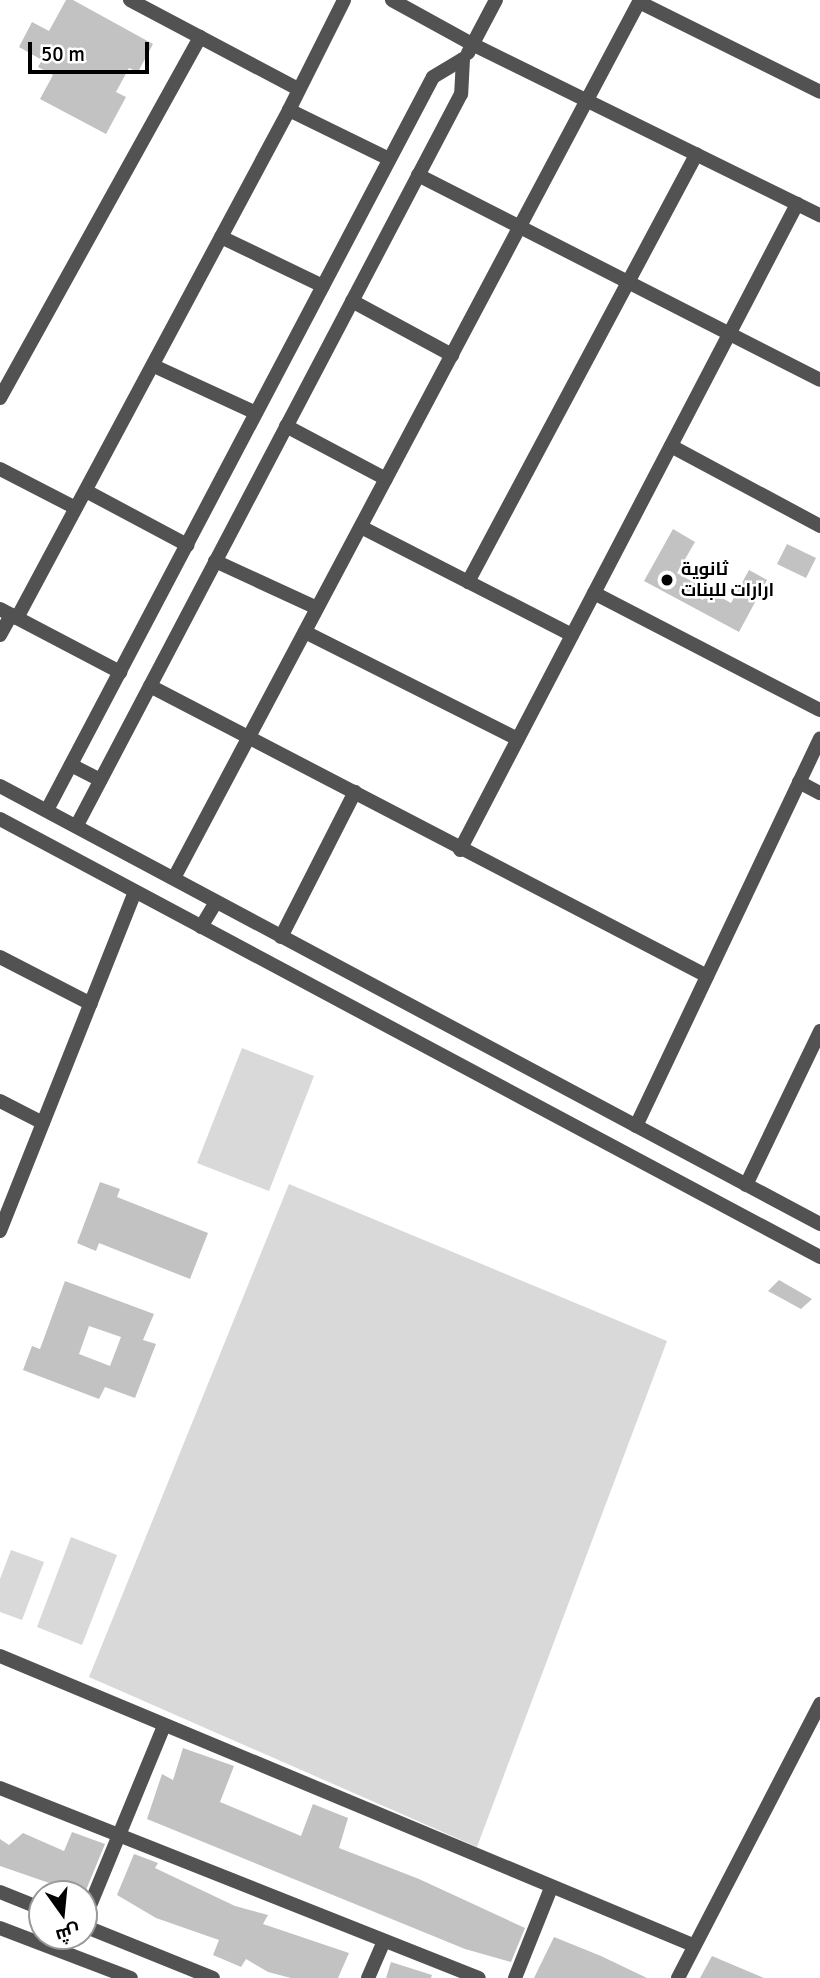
<!DOCTYPE html>
<meta charset="utf-8">
<style>
body{margin:0}
#map{position:relative;width:820px;height:1978px;overflow:hidden;background:#fff;font-family:Signika,Cairo,sans-serif}
div>[style]{position:absolute}
.green>*{inset:0;background:#d9d9d9}
.building>*{inset:0;background:#c2c2c2}
.minor>*{height:14px;margin:-7px;padding:0 7px;transform-origin:7px;border-radius:7px;background:#525252}
.tertiary>*{height:14px;margin:-7px;padding:0 7px;transform-origin:7px;border-radius:7px;background:#525252}
.dots>*{width:19px;height:19px;translate:-50% -50%;box-sizing:border-box;border:4px solid #fff;border-radius:50%}
span{translate:-50% -50%;white-space:nowrap;text-align:center;line-height:1.15;-webkit-text-stroke:5px #fff;paint-order:stroke}
.poi-label{font-size:18px;color:#000;font-weight:700}
.left{translate:0 -50%;text-align:left}
.north{position:absolute;left:28px;top:1880px;width:70px;height:70px;box-sizing:border-box;background:#fff;border:2px solid #999;border-radius:50%;rotate:165deg;font-size:19px;font-weight:700;line-height:28px;text-align:center;color:#000}
.north::after{content:'';display:block;margin:auto;width:24px;height:32px;background:#000;clip-path:polygon(50% 0,100% 100%,50% 72%,0 100%)}
.scale{position:absolute;left:28px;top:42px;width:121px;height:32px;box-sizing:border-box;border:4px solid #000;border-top:0;padding-left:9px;font-size:21px;line-height:24px;white-space:nowrap;color:#000;-webkit-text-stroke:5px #fff;paint-order:stroke}
</style>
<div id="map">
<div class="green">
<i style="clip-path:polygon(242px 1048px,314px 1076px,269px 1191px,197px 1163px)"></i>
<i style="clip-path:polygon(289px 1184px,667px 1341px,477px 1847px,89px 1677px)"></i>
<i style="clip-path:polygon(71px 1537px,117px 1555px,82px 1645px,37px 1627px)"></i>
<i style="clip-path:polygon(11px 1550px,44px 1562px,22px 1620px,0 1612px,0 1579px)"></i>
</div>
<div class="building">
<i style="clip-path:polygon(66px 0,73px 0,153px 44px,138px 72px,129px 68px,116px 92px,126px 97px,106px 134px,40px 99px,53px 75px,38px 67px,42px 60px,19px 47px,32px 22px,49px 31px)"></i>
<i style="clip-path:polygon(673px 529px,695px 542px,677px 573px,731px 603px,749px 570px,767px 580px,739px 632px,644px 581px)"></i>
<i style="clip-path:polygon(787px 544px,816px 558px,806px 578px,777px 564px)"></i>
<i style="clip-path:polygon(100px 1182px,120px 1189px,117px 1197px,208px 1233px,190px 1279px,99px 1243px,96px 1251px,77px 1243px)"></i>
<i style="clip-path:polygon(779px 1280px,812px 1299px,801px 1309px,768px 1291px)"></i>
<i style="clip-path:polygon(evenodd,65px 1281px,154px 1314px,143px 1340px,156px 1344px,135px 1398px,105px 1387px,99px 1399px,23px 1370px,32px 1346px,40px 1349px,65px 1281px,89px 1326px,121px 1337px,110px 1366px,79px 1354px,89px 1326px)"></i>
<i style="clip-path:polygon(183px 1748px,234px 1766px,220px 1802px,301px 1836px,313px 1804px,348px 1818px,339px 1848px,419px 1879px,525px 1928px,511px 1962px,465px 1949px,147px 1819px,162px 1774px,173px 1780px)"></i>
<i style="clip-path:polygon(72px 1832px,105px 1844px,84px 1895px,0 1866px,0 1839px,9px 1845px,23px 1833px,64px 1851px)"></i>
<i style="clip-path:polygon(134px 1854px,158px 1863px,155px 1868px,235px 1906px,268px 1915px,263px 1924px,349px 1953px,338px 1978px,291px 1978px,268px 1972px,246px 1959px,241px 1967px,213px 1955px,219px 1940px,156px 1918px,117px 1895px)"></i>
<i style="clip-path:polygon(554px 1937px,601px 1956px,647px 1978px,534px 1978px)"></i>
<i style="clip-path:polygon(712px 1956px,764px 1978px,700px 1978px)"></i>
<i style="clip-path:polygon(391px 1962px,432px 1975px,431px 1978px,386px 1978px)"></i>
</div>
<div class="minor">
<i style="left:130px;top:0;width:190px;rotate:27.9deg"></i>
<i style="left:392px;top:0;width:94px;rotate:28.8deg"></i>
<i style="left:474px;top:45px;width:386px;rotate:26.2deg"></i>
<i style="left:639px;top:2px;width:202px;rotate:26.4deg"></i>
<i style="left:468px;top:53px;width:60px;rotate:-62.2deg"></i>
<i style="left:289px;top:110px;width:111px;rotate:26.1deg"></i>
<i style="left:418px;top:175px;width:451px;rotate:27deg"></i>
<i style="left:221px;top:237px;width:113px;rotate:25.7deg"></i>
<i style="left:352px;top:301px;width:114px;rotate:28.4deg"></i>
<i style="left:154px;top:366px;width:112px;rotate:24.7deg"></i>
<i style="left:0;top:398px;width:413px;rotate:-61deg"></i>
<i style="left:286px;top:426px;width:113px;rotate:27.9deg"></i>
<i style="left:671px;top:446px;width:169px;rotate:28.2deg"></i>
<i style="left:0;top:469px;width:85px;rotate:27.2deg"></i>
<i style="left:86px;top:491px;width:115px;rotate:28.1deg"></i>
<i style="left:361px;top:527px;width:237px;rotate:27.1deg"></i>
<i style="left:215px;top:561px;width:112px;rotate:24.7deg"></i>
<i style="left:468px;top:582px;width:485px;rotate:-61.9deg"></i>
<i style="left:594px;top:593px;width:254px;rotate:27.4deg"></i>
<i style="left:0;top:609px;width:136px;rotate:27.7deg"></i>
<i style="left:17px;top:618px;width:576px;rotate:-61.83deg"></i>
<i style="left:289px;top:110px;width:123px;rotate:-63.4deg"></i>
<i style="left:305px;top:632px;width:238px;rotate:26.7deg"></i>
<i style="left:0;top:635px;width:23px;rotate:-61deg"></i>
<i style="left:150px;top:686px;width:628px;rotate:27.5deg"></i>
<i style="left:71px;top:765px;width:33px;rotate:27deg"></i>
<i style="left:799px;top:782px;width:24px;rotate:28deg"></i>
<i style="left:47px;top:810px;width:828px;rotate:-62.23deg"></i>
<i style="left:433px;top:77px;width:35px;rotate:-31deg"></i>
<i style="left:463px;top:59px;width:35px;rotate:93deg"></i>
<i style="left:461px;top:94px;width:826px;rotate:117.71deg"></i>
<i style="left:460px;top:850px;width:729px;rotate:-62.45deg"></i>
<i style="left:174px;top:878px;width:994px;rotate:-62.04deg"></i>
<i style="left:281px;top:937px;width:163px;rotate:-63deg"></i>
<i style="left:0;top:957px;width:102px;rotate:27.3deg"></i>
<i style="left:0;top:1101px;width:48px;rotate:27.1deg"></i>
<i style="left:636px;top:1126px;width:429px;rotate:-64.6deg"></i>
<i style="left:746px;top:1185px;width:171px;rotate:-64.3deg"></i>
<i style="left:0;top:1231px;width:365px;rotate:-68.3deg"></i>
<i style="left:0;top:1656px;width:751px;rotate:22.64deg"></i>
<i style="left:0;top:1788px;width:515px;rotate:21.64deg"></i>
<i style="left:84px;top:1920px;width:210px;rotate:-67.6deg"></i>
<i style="left:368px;top:1978px;width:40px;rotate:-66.6deg"></i>
<i style="left:515px;top:1978px;width:97px;rotate:-68.2deg"></i>
<i style="left:678px;top:1978px;width:309px;rotate:-62.6deg"></i>
</div>
<div class="tertiary">
<i style="left:0;top:786px;width:930px;rotate:28.11deg"></i>
<i style="left:0;top:819px;width:930px;rotate:28.11deg"></i>
<i style="left:201px;top:927px;width:29px;rotate:-59deg"></i>
<i style="left:0;top:1892px;width:45px;rotate:22deg"></i>
<i style="left:84px;top:1926px;width:139px;rotate:22deg"></i>
<i style="left:0;top:1928px;width:140px;rotate:20.9deg"></i>
</div>
<div class="dots">
<i style="left:667px;top:580px;background:#000"></i>
</div>
<div class="poi-label">
<span class="left" style="left:681px;top:580px">ثانوية<br>ارارات للبنات</span>
</div>
<div class="north">ش</div>
<div class="scale">50 m</div>
</div>
